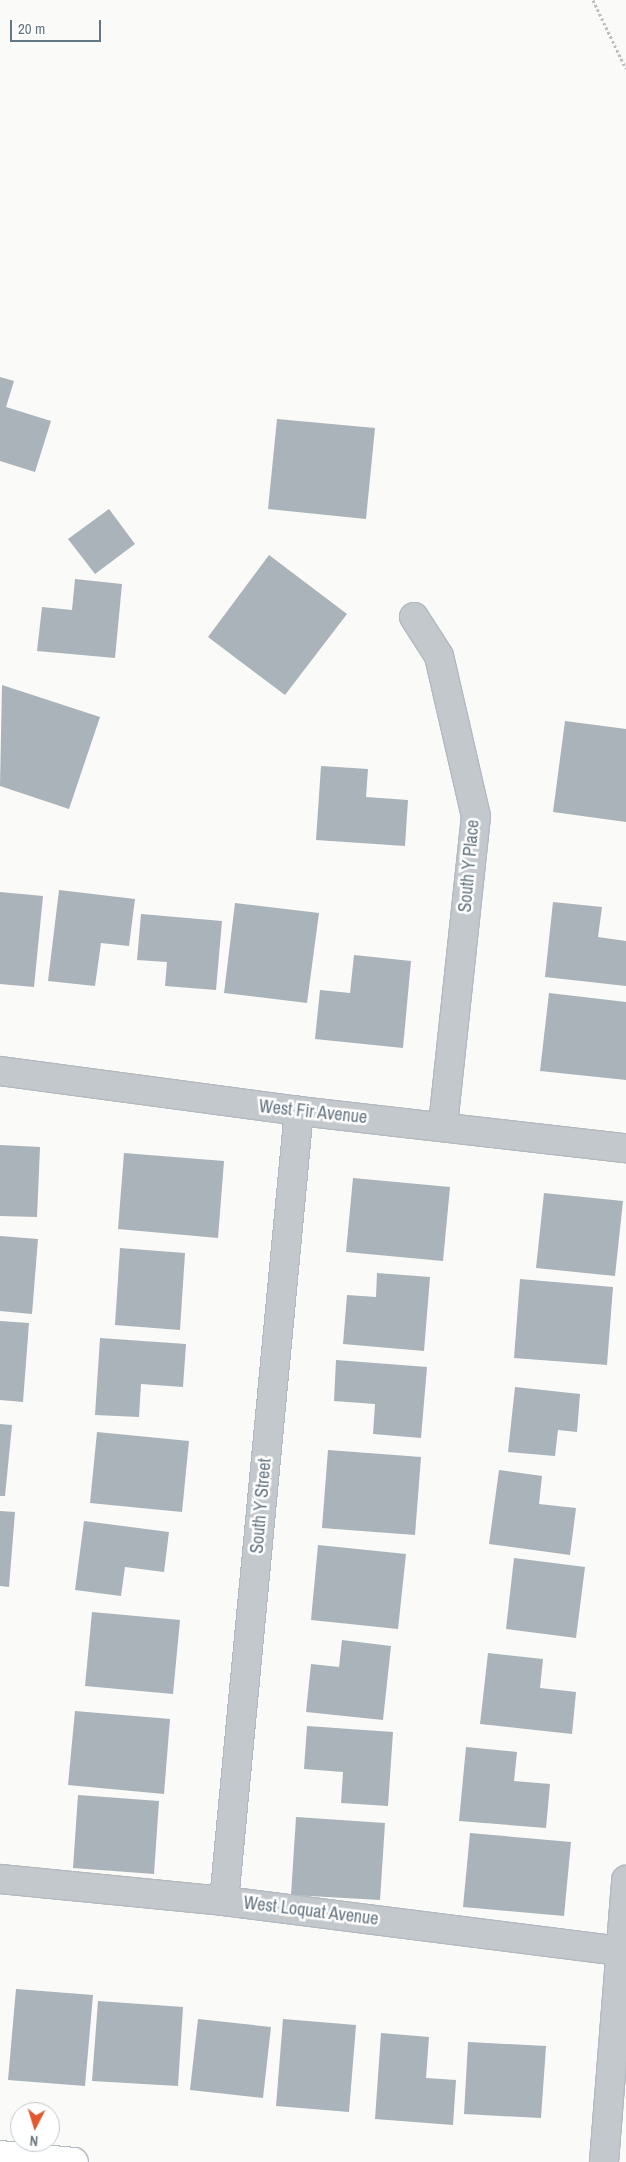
<!DOCTYPE html>
<style>
body{margin:0}
#map{position:relative;width:626px;height:2162px;overflow:hidden;background:#fafaf8;font-family:"Archivo Narrow",sans-serif}
div>[style]{position:absolute}
.building>*{inset:0;background:#aab3b9}
.path>*{height:3px;margin-top:-1.5px;transform-origin:0;background:repeating-linear-gradient(90deg,#bbbfc2 0 2.5px,transparent 0 5px)}
.roads{filter:drop-shadow(1px 0 #b3babf) drop-shadow(-1px 0 #b3babf) drop-shadow(0 1px #b3babf) drop-shadow(0 -1px #b3babf)}
.street>*{height:28px;margin:-14px;padding:0 14px;transform-origin:14px;border-radius:14px;background:#c3c8cc}
.secondary>*{height:28px;margin:-14px;padding:0 14px;transform-origin:14px;border-radius:14px;background:#fff}
span{translate:-50% -50%;white-space:nowrap;text-align:center;line-height:1.15;-webkit-text-stroke:5px #fff;paint-order:stroke}
.street-label{font-size:18px;color:#657683}
.north{position:absolute;left:10px;top:2102px;width:50px;height:50px;box-sizing:border-box;background:#fff;border:1px solid #c1c8cd;border-radius:50%;rotate:185deg;font-size:14px;font-weight:700;line-height:20px;text-align:center;color:#657683}
.north::after{content:'';display:block;margin:auto;width:18px;height:22px;background:#e4572e;clip-path:polygon(50% 0,100% 100%,50% 72%,0 100%)}
.scale{position:absolute;left:10px;top:20px;width:91px;height:22px;box-sizing:border-box;border:2px solid #657683;border-top:0;padding-left:6px;font-size:15px;line-height:18px;white-space:nowrap;color:#657683;-webkit-text-stroke:4px #fff;paint-order:stroke}
</style>
<div id="map">
<div class="building">
<i style="clip-path:polygon(0 377px,14px 381px,6px 407px,51px 421px,35px 472px,0 461px)"></i>
<i style="clip-path:polygon(277px 419px,375px 428px,366px 519px,268px 509px)"></i>
<i style="clip-path:polygon(109px 509px,135px 544px,95px 574px,68px 539px)"></i>
<i style="clip-path:polygon(269px 555px,347px 614px,285px 695px,208px 637px)"></i>
<i style="clip-path:polygon(75px 579px,122px 584px,115px 658px,37px 651px,42px 607px,72px 610px)"></i>
<i style="clip-path:polygon(2px 685px,100px 717px,69px 809px,0 786px)"></i>
<i style="clip-path:polygon(565px 721px,626px 729px,626px 822px,553px 812px)"></i>
<i style="clip-path:polygon(321px 766px,368px 769px,366px 797px,408px 800px,405px 846px,316px 840px)"></i>
<i style="clip-path:polygon(59px 890px,135px 899px,129px 946px,101px 943px,95px 986px,48px 981px)"></i>
<i style="clip-path:polygon(0 892px,43px 896px,34px 987px,0 984px)"></i>
<i style="clip-path:polygon(553px 902px,602px 907px,598px 937px,626px 941px,626px 986px,545px 977px)"></i>
<i style="clip-path:polygon(235px 903px,319px 913px,307px 1003px,224px 993px)"></i>
<i style="clip-path:polygon(141px 914px,222px 921px,216px 990px,165px 986px,167px 962px,137px 960px)"></i>
<i style="clip-path:polygon(354px 955px,411px 961px,403px 1048px,315px 1039px,320px 990px,350px 993px)"></i>
<i style="clip-path:polygon(549px 993px,626px 1002px,626px 1080px,540px 1071px)"></i>
<i style="clip-path:polygon(0 1145px,40px 1147px,37px 1217px,0 1216px)"></i>
<i style="clip-path:polygon(124px 1153px,224px 1161px,218px 1238px,118px 1229px)"></i>
<i style="clip-path:polygon(353px 1178px,450px 1187px,443px 1261px,346px 1252px)"></i>
<i style="clip-path:polygon(544px 1193px,623px 1201px,615px 1276px,536px 1268px)"></i>
<i style="clip-path:polygon(0 1236px,38px 1239px,32px 1314px,0 1311px)"></i>
<i style="clip-path:polygon(120px 1248px,185px 1253px,180px 1330px,115px 1325px)"></i>
<i style="clip-path:polygon(377px 1273px,430px 1277px,424px 1351px,343px 1344px,347px 1295px,376px 1297px)"></i>
<i style="clip-path:polygon(520px 1279px,613px 1287px,607px 1365px,514px 1358px)"></i>
<i style="clip-path:polygon(0 1321px,29px 1323px,23px 1402px,0 1400px)"></i>
<i style="clip-path:polygon(100px 1338px,186px 1344px,183px 1387px,141px 1384px,139px 1417px,95px 1415px)"></i>
<i style="clip-path:polygon(336px 1360px,427px 1367px,421px 1438px,373px 1434px,375px 1404px,334px 1401px)"></i>
<i style="clip-path:polygon(515px 1387px,580px 1394px,577px 1432px,558px 1430px,555px 1456px,508px 1452px)"></i>
<i style="clip-path:polygon(0 1424px,12px 1425px,5px 1496px,0 1496px)"></i>
<i style="clip-path:polygon(97px 1432px,189px 1441px,182px 1512px,90px 1503px)"></i>
<i style="clip-path:polygon(328px 1450px,421px 1457px,415px 1535px,322px 1528px)"></i>
<i style="clip-path:polygon(499px 1470px,542px 1476px,539px 1504px,576px 1508px,570px 1555px,489px 1544px)"></i>
<i style="clip-path:polygon(0 1511px,15px 1512px,9px 1587px,0 1586px)"></i>
<i style="clip-path:polygon(84px 1521px,169px 1532px,164px 1572px,125px 1567px,121px 1596px,75px 1590px)"></i>
<i style="clip-path:polygon(318px 1545px,406px 1554px,398px 1629px,311px 1620px)"></i>
<i style="clip-path:polygon(514px 1558px,585px 1567px,576px 1638px,506px 1629px)"></i>
<i style="clip-path:polygon(92px 1612px,180px 1620px,173px 1694px,85px 1686px)"></i>
<i style="clip-path:polygon(342px 1640px,391px 1646px,383px 1720px,306px 1712px,311px 1664px,339px 1667px)"></i>
<i style="clip-path:polygon(488px 1653px,543px 1659px,540px 1688px,576px 1692px,572px 1734px,480px 1724px)"></i>
<i style="clip-path:polygon(75px 1711px,170px 1719px,164px 1794px,68px 1785px)"></i>
<i style="clip-path:polygon(307px 1726px,393px 1732px,388px 1806px,341px 1803px,343px 1772px,304px 1769px)"></i>
<i style="clip-path:polygon(466px 1747px,517px 1752px,514px 1781px,550px 1784px,546px 1828px,459px 1821px)"></i>
<i style="clip-path:polygon(78px 1795px,159px 1801px,154px 1874px,73px 1868px)"></i>
<i style="clip-path:polygon(296px 1817px,385px 1823px,380px 1900px,291px 1895px)"></i>
<i style="clip-path:polygon(470px 1833px,571px 1842px,564px 1916px,463px 1907px)"></i>
<i style="clip-path:polygon(16px 1989px,93px 1995px,85px 2086px,8px 2080px)"></i>
<i style="clip-path:polygon(98px 2001px,183px 2007px,178px 2086px,92px 2081px)"></i>
<i style="clip-path:polygon(198px 2019px,271px 2027px,263px 2098px,190px 2090px)"></i>
<i style="clip-path:polygon(283px 2019px,356px 2025px,349px 2112px,276px 2106px)"></i>
<i style="clip-path:polygon(381px 2033px,429px 2037px,426px 2078px,456px 2080px,453px 2125px,375px 2119px)"></i>
<i style="clip-path:polygon(468px 2042px,546px 2046px,541px 2118px,464px 2114px)"></i>
</div>
<div class="path">
<i style="left:593px;top:0;width:76px;rotate:64.4deg"></i>
</div>
<div class="roads">
<div class="street">
<i style="left:414px;top:617px;width:46px;rotate:57.3deg"></i>
<i style="left:439px;top:656px;width:164px;rotate:77deg"></i>
<i style="left:476px;top:816px;width:311px;rotate:96.1deg"></i>
<i style="left:0;top:1071px;width:302px;rotate:7.6deg"></i>
<i style="left:299px;top:1111px;width:329px;rotate:6.5deg"></i>
<i style="left:0;top:1879px;width:225px;rotate:5.6deg"></i>
<i style="left:224px;top:1901px;width:399px;rotate:7.2deg"></i>
<i style="left:224px;top:1901px;width:794px;rotate:-84.58deg"></i>
<i style="left:604px;top:2162px;width:283px;rotate:-85.5deg"></i>
</div>
<div class="secondary">
<i style="left:0;top:2155px;width:74px;rotate:5.4deg"></i>
</div>
</div>
<div class="street-label">
<span style="left:469px;top:866px;rotate:-85deg">South Y Place</span>
<span style="left:313px;top:1112px;rotate:6deg">West Fir Avenue</span>
<span style="left:261px;top:1506px;rotate:-85deg">South Y Street</span>
<span style="left:311px;top:1911px;rotate:7deg">West Loquat Avenue</span>
</div>
<div class="north">N</div>
<div class="scale">20 m</div>
</div>
